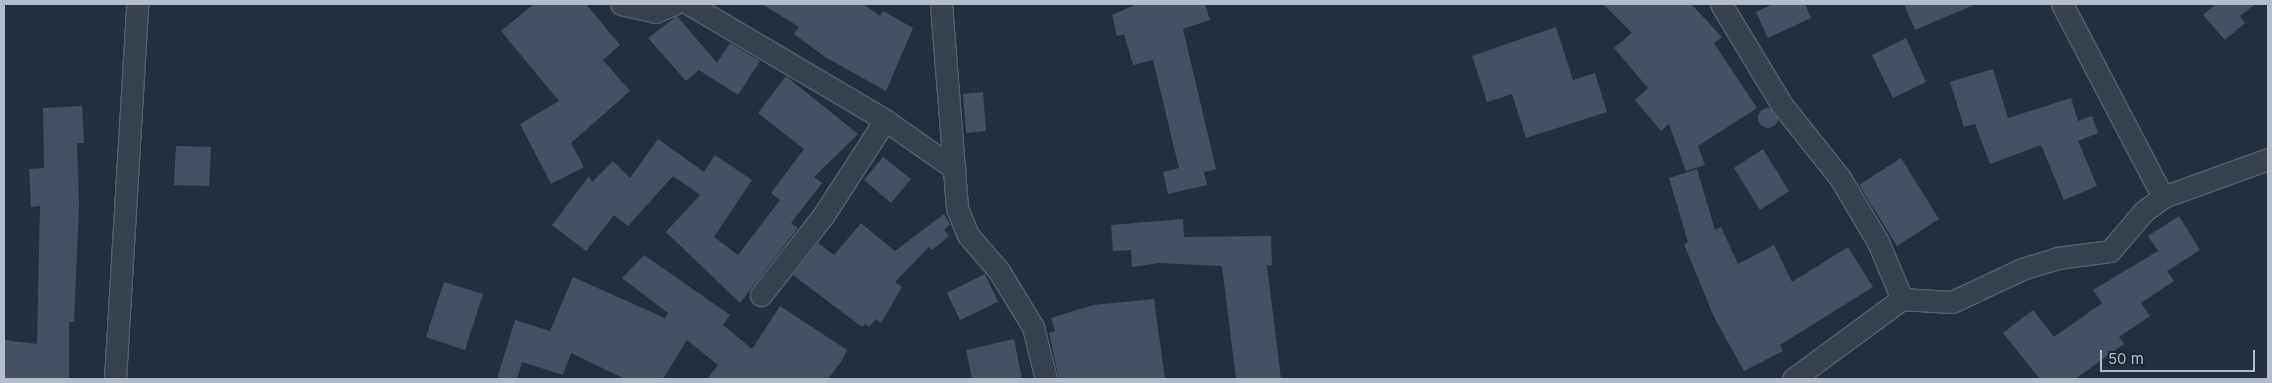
<!DOCTYPE html>
<style>
body{margin:0}
#map{position:relative;width:2272px;height:383px;overflow:hidden;background:#242f3e;font-family:Inter,sans-serif}
div>[style]{position:absolute}
.building>*{inset:0;background:#455162}
.round{border-radius:50%}
.roads{filter:drop-shadow(1px 0 #565f6c) drop-shadow(-1px 0 #565f6c) drop-shadow(0 1px #565f6c) drop-shadow(0 -1px #565f6c)}
.street>*{height:21px;margin:-10.5px;padding:0 10.5px;transform-origin:10.5px;border-radius:10.5px;background:#38414e}
span{translate:-50% -50%;white-space:nowrap;text-align:center;line-height:1.15;-webkit-text-stroke:4.5px #1d2633;paint-order:stroke}
.frame{position:absolute;inset:0;border:5px solid #b4bcc9;pointer-events:none}
.scale{position:absolute;left:2100px;top:350px;width:155px;height:22px;box-sizing:border-box;border:2px solid #b4bcc9;border-top:0;padding-left:6px;font-size:15px;line-height:18px;white-space:nowrap;color:#b4bcc9;-webkit-text-stroke:4px #1d2633;paint-order:stroke}
</style>
<div id="map">
<div class="building">
<i style="clip-path:polygon(534px 4px,586px 4px,620px 45px,603px 60px,630px 91px,571px 143px,584px 167px,551px 184px,520px 124px,559px 101px,501px 31px)"></i>
<i style="clip-path:polygon(762px 4px,863px 4px,880px 16px,883px 11px,913px 28px,886px 91px,825px 57px,794px 34px,799px 27px)"></i>
<i style="clip-path:polygon(1137px 4px,1205px 4px,1210px 20px,1183px 29px,1216px 169px,1204px 172px,1207px 185px,1168px 194px,1163px 172px,1179px 168px,1153px 60px,1133px 65px,1124px 34px,1117px 36px,1112px 15px)"></i>
<i style="clip-path:polygon(1603px 4px,1691px 4px,1722px 37px,1714px 43px,1757px 108px,1698px 146px,1705px 165px,1686px 171px,1669px 124px,1661px 131px,1635px 100px,1648px 88px,1614px 48px,1632px 33px)"></i>
<i style="clip-path:polygon(1773px 4px,1805px 4px,1811px 18px,1768px 38px,1756px 12px)"></i>
<i style="clip-path:polygon(1904px 4px,1976px 4px,1915px 30px)"></i>
<i style="clip-path:polygon(2216px 4px,2255px 4px,2240px 16px,2245px 23px,2225px 40px,2203px 15px)"></i>
<i style="clip-path:polygon(677px 16px,717px 63px,730px 43px,760px 61px,738px 95px,699px 70px,686px 81px,648px 38px)"></i>
<i style="clip-path:polygon(1556px 27px,1573px 80px,1595px 73px,1607px 112px,1526px 138px,1512px 94px,1487px 102px,1472px 56px)"></i>
<i style="clip-path:polygon(1906px 38px,1926px 82px,1893px 98px,1872px 55px)"></i>
<i style="clip-path:polygon(1993px 69px,2008px 118px,2071px 98px,2078px 121px,2092px 116px,2098px 133px,2078px 141px,2097px 186px,2064px 200px,2041px 145px,1990px 164px,1975px 124px,1964px 127px,1950px 82px)"></i>
<i style="clip-path:polygon(786px 76px,858px 134px,814px 177px,822px 183px,791px 223px,798px 228px,740px 303px,666px 232px,700px 195px,673px 176px,628px 226px,614px 215px,586px 251px,552px 225px,589px 176px,592px 182px,613px 161px,630px 178px,658px 139px,704px 172px,715px 155px,752px 180px,714px 237px,738px 255px,780px 200px,771px 193px,804px 149px,758px 113px)"></i>
<i style="clip-path:polygon(983px 92px,986px 131px,966px 133px,963px 94px)"></i>
<i style="clip-path:polygon(82px 106px,84px 143px,77px 143px,79px 205px,74px 322px,69px 322px,69px 379px,4px 379px,4px 340px,37px 344px,40px 206px,31px 207px,29px 169px,44px 168px,43px 108px)"></i>
<i class="round" style="left:1758px;top:108px;width:20px;height:20px"></i>
<i style="clip-path:polygon(176px 146px,211px 147px,209px 186px,174px 185px)"></i>
<i style="clip-path:polygon(1763px 149px,1789px 191px,1760px 210px,1734px 168px)"></i>
<i style="clip-path:polygon(883px 157px,911px 179px,891px 203px,864px 180px)"></i>
<i style="clip-path:polygon(1901px 158px,1939px 219px,1897px 246px,1859px 185px)"></i>
<i style="clip-path:polygon(1697px 169px,1715px 230px,1721px 227px,1738px 264px,1774px 245px,1792px 282px,1848px 247px,1873px 287px,1780px 345px,1783px 351px,1744px 371px,1714px 317px,1684px 244px,1688px 242px,1669px 178px)"></i>
<i style="clip-path:polygon(944px 214px,950px 224px,944px 230px,949px 236px,932px 250px,929px 247px,895px 282px,902px 287px,881px 323px,876px 319px,869px 327px,865px 324px,862px 327px,793px 275px,818px 243px,834px 255px,861px 223px,895px 251px)"></i>
<i style="clip-path:polygon(2179px 216px,2200px 250px,2167px 271px,2174px 281px,2141px 303px,2150px 316px,2119px 337px,2124px 344px,2075px 379px,2040px 379px,2003px 333px,2033px 310px,2054px 337px,2102px 303px,2093px 290px,2158px 251px,2148px 236px)"></i>
<i style="clip-path:polygon(1183px 219px,1184px 237px,1271px 236px,1272px 265px,1267px 266px,1281px 379px,1236px 379px,1222px 266px,1159px 263px,1132px 267px,1131px 250px,1113px 251px,1111px 225px)"></i>
<i style="clip-path:polygon(644px 255px,730px 315px,723px 325px,752px 349px,780px 306px,847px 350px,843px 359px,828px 379px,707px 379px,718px 365px,687px 340px,663px 379px,625px 379px,571px 353px,563px 375px,522px 362px,517px 379px,497px 379px,515px 320px,550px 331px,573px 277px,665px 318px,668px 313px,622px 278px)"></i>
<i style="clip-path:polygon(985px 274px,998px 302px,960px 320px,947px 293px)"></i>
<i style="clip-path:polygon(444px 282px,483px 294px,465px 350px,426px 337px)"></i>
<i style="clip-path:polygon(1154px 299px,1165px 379px,1059px 379px,1049px 333px,1055px 331px,1051px 318px,1093px 305px)"></i>
<i style="clip-path:polygon(1014px 339px,1022px 379px,972px 379px,966px 350px)"></i>
</div>
<div class="roads">
<div class="street">
<i style="left:621px;top:4px;width:35px;rotate:13deg"></i>
<i style="left:655px;top:12px;width:21px;rotate:-23deg"></i>
<i style="left:689px;top:4px;width:228px;rotate:30.6deg"></i>
<i style="left:885px;top:120px;width:85px;rotate:35deg"></i>
<i style="left:941px;top:4px;width:205px;rotate:85.5deg"></i>
<i style="left:957px;top:208px;width:29px;rotate:68deg"></i>
<i style="left:968px;top:235px;width:48px;rotate:49.3deg"></i>
<i style="left:999px;top:271px;width:66px;rotate:58.7deg"></i>
<i style="left:1033px;top:327px;width:54px;rotate:76deg"></i>
<i style="left:1721px;top:4px;width:118px;rotate:58.9deg"></i>
<i style="left:1782px;top:105px;width:93px;rotate:51.5deg"></i>
<i style="left:1840px;top:178px;width:74px;rotate:59.3deg"></i>
<i style="left:1878px;top:242px;width:62px;rotate:67.2deg"></i>
<i style="left:2062px;top:4px;width:218px;rotate:62.4deg"></i>
<i style="left:761px;top:295px;width:100px;rotate:-51.9deg"></i>
<i style="left:823px;top:216px;width:114px;rotate:-57.1deg"></i>
<i style="left:115px;top:379px;width:376px;rotate:-86.6deg"></i>
<i style="left:1793px;top:379px;width:135px;rotate:-36.3deg"></i>
<i style="left:1902px;top:299px;width:50px;rotate:3.4deg"></i>
<i style="left:1952px;top:302px;width:77px;rotate:-25.2deg"></i>
<i style="left:2022px;top:269px;width:37px;rotate:-17deg"></i>
<i style="left:2057px;top:258px;width:53px;rotate:-7.5deg"></i>
<i style="left:2110px;top:251px;width:52px;rotate:-49.6deg"></i>
<i style="left:2144px;top:211px;width:24px;rotate:-36deg"></i>
<i style="left:2163px;top:197px;width:112px;rotate:-19.9deg"></i>
</div>
</div>
<div class="frame"></div>
<div class="scale">50 m</div>
</div>
